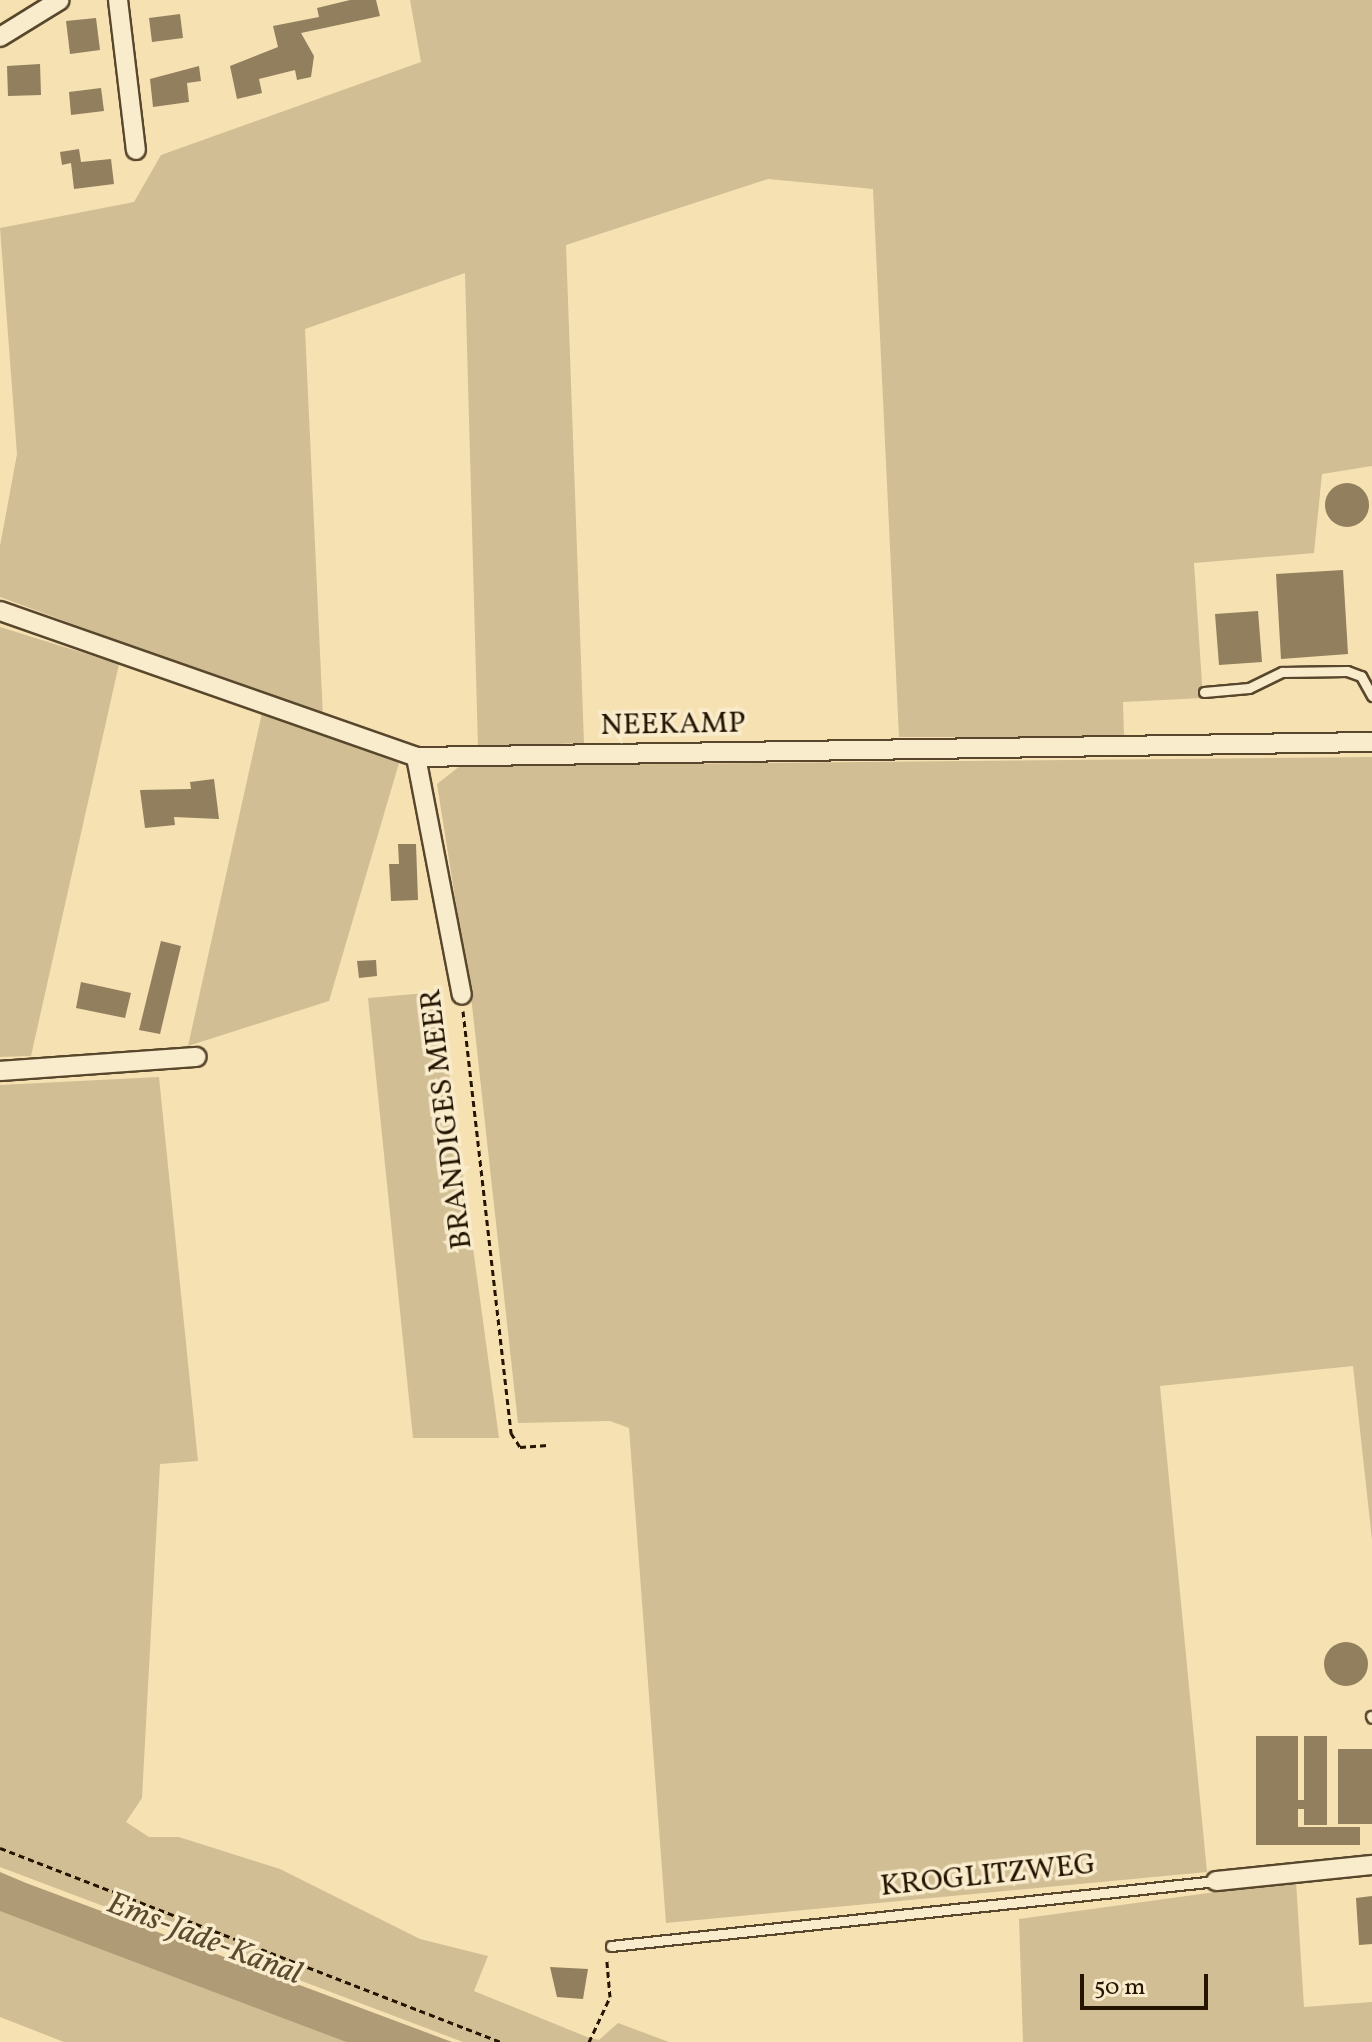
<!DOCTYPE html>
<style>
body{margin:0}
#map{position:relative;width:1372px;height:2042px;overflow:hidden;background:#f6e1b2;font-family:Vollkorn,serif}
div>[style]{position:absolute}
.green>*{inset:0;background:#d2be94}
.water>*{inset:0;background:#af9b75}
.building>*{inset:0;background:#917f5d}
.round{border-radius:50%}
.path>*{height:3px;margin-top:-1.5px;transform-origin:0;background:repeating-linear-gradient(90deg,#241400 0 6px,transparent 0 10px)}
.roads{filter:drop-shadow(2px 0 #58472c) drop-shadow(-2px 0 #58472c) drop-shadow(0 2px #58472c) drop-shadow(0 -2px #58472c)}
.service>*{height:9px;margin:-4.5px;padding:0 4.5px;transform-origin:4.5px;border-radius:4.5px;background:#f9eccd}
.minor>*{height:18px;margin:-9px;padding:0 9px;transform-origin:9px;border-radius:9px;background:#f9eccd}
span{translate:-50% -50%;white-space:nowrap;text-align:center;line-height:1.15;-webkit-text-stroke:7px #f9eccd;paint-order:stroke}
.street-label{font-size:30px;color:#241400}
.water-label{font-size:32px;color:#5c4a2f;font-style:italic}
.scale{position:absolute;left:1080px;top:1974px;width:128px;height:36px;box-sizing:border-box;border:4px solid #241400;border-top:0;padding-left:10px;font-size:24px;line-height:28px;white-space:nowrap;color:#241400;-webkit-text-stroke:6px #f9eccd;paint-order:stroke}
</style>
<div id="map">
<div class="green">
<i style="clip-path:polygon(410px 0,1372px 0,1372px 466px,1322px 474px,1314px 553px,1194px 563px,1203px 698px,1123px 702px,1124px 737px,899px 737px,873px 189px,768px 179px,566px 245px,584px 743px,478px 747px,465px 273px,305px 329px,323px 717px,0 597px,0 546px,17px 454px,0 228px,134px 202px,161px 155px,421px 62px)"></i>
<i style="clip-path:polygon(0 627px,119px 664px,31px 1056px,0 1057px)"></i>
<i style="clip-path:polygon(262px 713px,399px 763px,329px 1001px,188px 1046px)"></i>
<i style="clip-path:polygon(1372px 757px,1372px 1540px,1353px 1366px,1160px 1386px,1207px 1872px,666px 1923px,629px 1428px,610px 1421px,518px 1423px,472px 1005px,437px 784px,460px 766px)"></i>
<i style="clip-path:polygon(438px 992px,499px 1438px,413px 1438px,368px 998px)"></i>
<i style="clip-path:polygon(159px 1077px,198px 1461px,160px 1464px,142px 1798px,126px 1822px,149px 1837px,179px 1837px,280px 1869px,420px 1939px,488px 1956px,474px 1991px,587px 2037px,599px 2040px,618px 2023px,669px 2042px,463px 2042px,0 1867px,0 1085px)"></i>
<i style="clip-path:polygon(1296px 1881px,1304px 2007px,1372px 2002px,1372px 2042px,1023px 2042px,1019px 1919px)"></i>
<i style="clip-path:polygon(0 1910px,346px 2042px,64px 2042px,0 2017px)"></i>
</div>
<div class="water">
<i style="clip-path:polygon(0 1872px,26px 1883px,452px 2042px,346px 2042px,0 1911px)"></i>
</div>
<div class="building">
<i style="clip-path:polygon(350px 0,376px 0,380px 16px,301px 33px,314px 56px,311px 77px,297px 80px,295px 70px,259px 79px,262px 93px,237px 99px,230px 66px,278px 47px,273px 26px,319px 17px,317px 8px)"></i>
<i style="clip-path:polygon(180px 14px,183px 38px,152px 42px,149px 18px)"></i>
<i style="clip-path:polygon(96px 18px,100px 50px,70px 54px,66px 21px)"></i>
<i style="clip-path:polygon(40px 64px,41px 95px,8px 96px,7px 66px)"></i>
<i style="clip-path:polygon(199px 66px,201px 81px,187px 83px,189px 102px,153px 107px,150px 79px)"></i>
<i style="clip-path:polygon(101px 88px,104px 111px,71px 115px,69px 92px)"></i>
<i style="clip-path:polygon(79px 149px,81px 162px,111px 159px,114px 184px,74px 189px,71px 163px,62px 165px,60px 152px)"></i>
<i class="round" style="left:1325px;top:483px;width:44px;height:44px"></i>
<i style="clip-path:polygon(1343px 570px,1348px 654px,1281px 659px,1276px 574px)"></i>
<i style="clip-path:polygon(1258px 611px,1262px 662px,1219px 665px,1215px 614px)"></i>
<i style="clip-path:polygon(214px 779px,219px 819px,174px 817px,175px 825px,145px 828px,140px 790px,191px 789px,190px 782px)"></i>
<i style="clip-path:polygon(398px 844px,416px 844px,418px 900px,391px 901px,389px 864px,399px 864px)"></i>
<i style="clip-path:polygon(161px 941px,181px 946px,160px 1034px,139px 1030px)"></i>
<i style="clip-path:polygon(376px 960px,377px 976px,359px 978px,357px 961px)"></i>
<i style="clip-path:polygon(81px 982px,131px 993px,125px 1018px,76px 1008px)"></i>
<i class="round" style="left:1324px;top:1642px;width:44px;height:44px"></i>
<i style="clip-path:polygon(1256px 1736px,1298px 1736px,1298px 1800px,1304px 1800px,1304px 1736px,1327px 1736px,1327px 1825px,1304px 1825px,1304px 1809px,1298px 1809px,1298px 1827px,1360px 1827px,1360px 1845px,1256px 1845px)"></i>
<i style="clip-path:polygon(1338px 1749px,1372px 1749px,1372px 1824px,1338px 1824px)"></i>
<i style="clip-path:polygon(1372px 1896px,1372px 1944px,1359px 1945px,1356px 1898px)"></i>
<i style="clip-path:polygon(550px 1967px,588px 1969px,583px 1999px,557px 1997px)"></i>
</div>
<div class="path">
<i style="left:463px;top:1011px;width:425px;rotate:83.5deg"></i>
<i style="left:511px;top:1433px;width:17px;rotate:57deg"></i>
<i style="left:520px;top:1447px;width:28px;rotate:-4deg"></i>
<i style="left:0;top:1848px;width:537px;rotate:21.17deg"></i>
<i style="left:589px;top:2042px;width:50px;rotate:-65deg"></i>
<i style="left:610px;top:1997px;width:38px;rotate:-95deg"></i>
</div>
<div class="roads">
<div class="service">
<i style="left:1204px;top:692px;width:45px;rotate:-5.1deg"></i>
<i style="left:1249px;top:688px;width:37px;rotate:-26deg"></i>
<i style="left:1282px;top:672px;width:65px;rotate:-0.9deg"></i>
<i style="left:1347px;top:671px;width:15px;rotate:20deg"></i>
<i style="left:1361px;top:676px;width:23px;rotate:61deg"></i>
<i style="left:1371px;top:1716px;width:2px;rotate:63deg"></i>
<i style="left:611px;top:1946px;width:608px;rotate:-6.13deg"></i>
</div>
<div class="minor">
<i style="left:118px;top:0;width:151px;rotate:83.2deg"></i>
<i style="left:0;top:37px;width:70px;rotate:-31.7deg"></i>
<i style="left:0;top:611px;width:441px;rotate:19.3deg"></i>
<i style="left:416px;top:757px;width:956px;rotate:-0.9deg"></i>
<i style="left:416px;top:757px;width:242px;rotate:79.1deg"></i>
<i style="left:0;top:1071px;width:197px;rotate:-4.1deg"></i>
<i style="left:1216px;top:1881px;width:157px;rotate:-5.9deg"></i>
</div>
</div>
<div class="street-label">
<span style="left:673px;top:725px;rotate:-1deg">NEEKAMP</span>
<span style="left:447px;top:1119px;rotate:-97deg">BRANDIGES MEER</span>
<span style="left:988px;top:1876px;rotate:-6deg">KROGLITZWEG</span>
</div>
<div class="water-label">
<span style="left:204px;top:1940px;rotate:21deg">Ems-Jade-Kanal</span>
</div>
<div class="scale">50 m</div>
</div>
